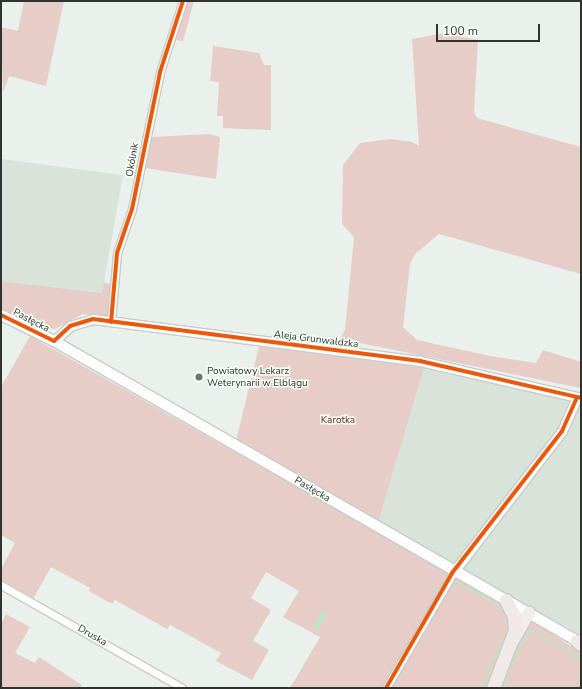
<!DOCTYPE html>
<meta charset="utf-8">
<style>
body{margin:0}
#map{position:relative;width:582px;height:689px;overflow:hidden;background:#eaf0eb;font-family:"Nunito Sans",sans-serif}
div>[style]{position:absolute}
.built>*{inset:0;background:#d8e3d9}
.green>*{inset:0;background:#e7cdc7}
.water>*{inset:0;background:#c1e3c4}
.stream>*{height:2px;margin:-1px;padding:0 1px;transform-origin:1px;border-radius:1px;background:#c1e3c4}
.roads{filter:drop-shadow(1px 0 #c8ccc9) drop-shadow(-1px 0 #c8ccc9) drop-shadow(0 1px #c8ccc9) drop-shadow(0 -1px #c8ccc9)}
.minor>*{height:7px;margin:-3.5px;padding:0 3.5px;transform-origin:3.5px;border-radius:3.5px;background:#fcfdfc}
.tertiary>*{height:9px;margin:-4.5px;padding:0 4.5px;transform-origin:4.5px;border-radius:4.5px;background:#fcfdfc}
.secondary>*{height:10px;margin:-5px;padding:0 5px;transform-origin:5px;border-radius:5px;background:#fcfdfc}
.trunk>*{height:12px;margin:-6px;padding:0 6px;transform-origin:6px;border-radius:6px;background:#f2edec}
.motorway>*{height:13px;margin:-6.5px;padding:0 6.5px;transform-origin:6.5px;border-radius:6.5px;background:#f0e9e8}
.cycleway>*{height:4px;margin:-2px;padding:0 2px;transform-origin:2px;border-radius:2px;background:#e8590c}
.dots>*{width:11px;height:11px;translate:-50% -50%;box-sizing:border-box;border:2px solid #f7fff7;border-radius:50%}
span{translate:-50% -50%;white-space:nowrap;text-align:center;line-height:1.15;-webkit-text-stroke:3px #f7fff7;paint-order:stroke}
.street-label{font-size:10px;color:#2f332f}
.poi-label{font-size:10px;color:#2f332f}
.left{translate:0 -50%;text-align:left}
.park-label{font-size:10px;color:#6a211e}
.frame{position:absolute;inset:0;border:2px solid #2f332f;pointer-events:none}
.scale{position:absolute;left:436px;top:24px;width:104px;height:18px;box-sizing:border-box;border:2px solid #2f332f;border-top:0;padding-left:5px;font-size:12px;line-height:14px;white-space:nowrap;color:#2f332f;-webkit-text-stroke:3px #f7fff7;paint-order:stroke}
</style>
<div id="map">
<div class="built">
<i style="clip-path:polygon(1px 159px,123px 175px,102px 293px,1px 281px)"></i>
<i style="clip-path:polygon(425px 365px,581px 399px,581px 635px,378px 523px)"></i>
</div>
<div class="green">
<i style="clip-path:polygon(24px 1px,64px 1px,46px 86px,9px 76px,3px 93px,1px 27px,18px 31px)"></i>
<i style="clip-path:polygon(183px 1px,194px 1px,183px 41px,170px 39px)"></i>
<i style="clip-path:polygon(444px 33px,478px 40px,474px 112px,477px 118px,581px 147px,581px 274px,439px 234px,415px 254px,410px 264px,403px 327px,417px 340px,490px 356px,536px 363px,543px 350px,581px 362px,581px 388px,340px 339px,345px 330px,354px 237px,342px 224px,343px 165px,360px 143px,391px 139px,412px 142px,419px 146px,412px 39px)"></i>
<i style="clip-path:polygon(213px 46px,259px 53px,264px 65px,271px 65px,271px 130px,223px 128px,223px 116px,217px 116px,219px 82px,210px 81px)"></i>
<i style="clip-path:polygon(209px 134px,220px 137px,216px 179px,145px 168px,149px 140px,152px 137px)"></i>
<i style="clip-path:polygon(1px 281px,102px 293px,103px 283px,113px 284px,109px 317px,83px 314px,55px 329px,47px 328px,1px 310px)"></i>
<i style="clip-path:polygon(30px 336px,500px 602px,512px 624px,490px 676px,488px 688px,290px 688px,320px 637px,283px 617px,299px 591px,266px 572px,251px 598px,271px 610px,253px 641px,269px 650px,252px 680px,216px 661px,221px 653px,194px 638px,170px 625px,167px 629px,115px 600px,112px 604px,89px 591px,90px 588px,51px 567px,33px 599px,1px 580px,1px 569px,15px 543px,1px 535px,1px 387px)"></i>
<i style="clip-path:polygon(260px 342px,425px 365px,378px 523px,236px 441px)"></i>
<i style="clip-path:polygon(6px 614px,30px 627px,15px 653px,35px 663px,39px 657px,82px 685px,80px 688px,1px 688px,1px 624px)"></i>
<i style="clip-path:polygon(531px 619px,581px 653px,581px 688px,497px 688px,500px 675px)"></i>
</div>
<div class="water">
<i style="clip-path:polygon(323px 611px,328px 615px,317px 631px,313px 626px)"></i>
</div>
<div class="stream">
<i style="left:456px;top:582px;width:44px;rotate:27.1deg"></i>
<i style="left:495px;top:602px;width:14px;rotate:45deg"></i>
<i style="left:482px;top:688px;width:23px;rotate:-72deg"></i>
<i style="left:489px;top:666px;width:31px;rotate:-59deg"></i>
<i style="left:504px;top:688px;width:23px;rotate:-75deg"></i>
<i style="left:510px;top:666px;width:43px;rotate:-60.4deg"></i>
<i style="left:531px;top:629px;width:58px;rotate:31deg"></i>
</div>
<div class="roads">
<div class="minor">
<i style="left:111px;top:322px;width:69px;rotate:-85deg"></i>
<i style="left:117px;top:253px;width:46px;rotate:-71.2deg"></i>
<i style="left:132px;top:209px;width:140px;rotate:-78.4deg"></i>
<i style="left:160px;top:72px;width:75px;rotate:-72.1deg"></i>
<i style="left:1px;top:585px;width:208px;rotate:29.6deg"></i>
<i style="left:386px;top:688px;width:137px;rotate:-59.7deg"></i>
</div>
<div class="tertiary">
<i style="left:54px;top:341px;width:22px;rotate:-43deg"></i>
<i style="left:70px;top:326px;width:24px;rotate:-17deg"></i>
<i style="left:93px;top:319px;width:330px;rotate:7.3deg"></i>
<i style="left:420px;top:361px;width:165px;rotate:12.9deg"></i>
<i style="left:455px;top:570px;width:175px;rotate:-52.4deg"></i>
<i style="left:562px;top:431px;width:37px;rotate:-66deg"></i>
</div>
<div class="secondary">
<i style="left:1px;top:315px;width:59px;rotate:26.1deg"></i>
<i style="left:54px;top:341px;width:607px;rotate:29.82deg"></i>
</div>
<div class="trunk">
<i style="left:512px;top:642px;width:34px;rotate:-60deg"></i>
</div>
<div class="motorway">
<i style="left:577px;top:641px;width:5px;rotate:37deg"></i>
<i style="left:493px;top:688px;width:62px;rotate:-69.2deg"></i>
<i style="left:515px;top:630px;width:14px;rotate:-94deg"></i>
<i style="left:514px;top:616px;width:18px;rotate:-117deg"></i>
</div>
</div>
<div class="cycleway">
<i style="left:1px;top:315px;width:59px;rotate:26.1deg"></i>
<i style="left:54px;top:341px;width:22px;rotate:-43deg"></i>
<i style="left:70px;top:326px;width:24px;rotate:-17deg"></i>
<i style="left:93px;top:319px;width:330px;rotate:7.3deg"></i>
<i style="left:420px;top:361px;width:165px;rotate:12.9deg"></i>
<i style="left:111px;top:322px;width:69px;rotate:-85deg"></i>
<i style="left:117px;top:253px;width:46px;rotate:-71.2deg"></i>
<i style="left:132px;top:209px;width:140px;rotate:-78.4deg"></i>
<i style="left:160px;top:72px;width:75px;rotate:-72.1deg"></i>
<i style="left:386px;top:688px;width:133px;rotate:-60.1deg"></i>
<i style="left:452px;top:573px;width:180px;rotate:-52.2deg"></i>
<i style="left:562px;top:431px;width:37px;rotate:-66deg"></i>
</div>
<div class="dots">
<i style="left:199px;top:377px;background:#707571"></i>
</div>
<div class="street-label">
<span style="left:133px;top:160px;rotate:-80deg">Okólnik</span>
<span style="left:31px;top:321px;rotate:27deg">Pasłęcka</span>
<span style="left:316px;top:340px;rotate:7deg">Aleja Grunwaldzka</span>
<span style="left:312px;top:490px;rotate:30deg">Pasłęcka</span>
<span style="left:92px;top:636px;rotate:30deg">Druska</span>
</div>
<div class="poi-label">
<span class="left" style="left:207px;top:377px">Powiatowy Lekarz<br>Weterynarii w Elblągu</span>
</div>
<div class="park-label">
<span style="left:338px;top:421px">Karotka</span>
</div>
<div class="frame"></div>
<div class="scale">100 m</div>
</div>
